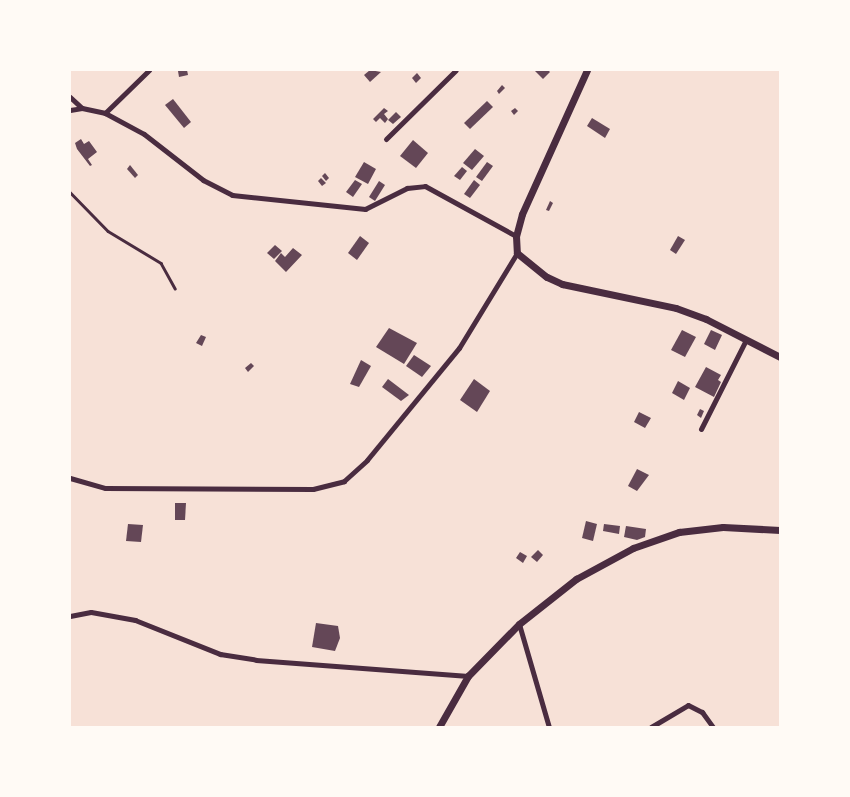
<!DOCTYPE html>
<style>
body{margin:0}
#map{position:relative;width:850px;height:797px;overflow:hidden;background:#f7e1d7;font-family:"Varela Round",sans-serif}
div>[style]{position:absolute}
.building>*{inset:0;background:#644757}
.service>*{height:2.5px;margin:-1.25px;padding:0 1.25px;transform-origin:1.25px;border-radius:1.25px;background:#4a2c40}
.minor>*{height:5px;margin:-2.5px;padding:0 2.5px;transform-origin:2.5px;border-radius:2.5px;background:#4a2c40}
.tertiary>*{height:7px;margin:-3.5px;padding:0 3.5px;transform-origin:3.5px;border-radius:3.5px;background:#4a2c40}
span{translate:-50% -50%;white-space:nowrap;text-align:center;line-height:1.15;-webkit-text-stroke:4px #fffaf5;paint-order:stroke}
.frame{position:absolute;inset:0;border:71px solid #fffaf5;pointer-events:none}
</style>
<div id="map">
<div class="building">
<i style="clip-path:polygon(187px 70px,188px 75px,179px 77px,178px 71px)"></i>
<i style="clip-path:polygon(370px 70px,381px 72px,370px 82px,364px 75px)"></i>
<i style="clip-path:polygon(534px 70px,548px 70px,550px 72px,543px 79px)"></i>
<i style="clip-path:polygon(417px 73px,421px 78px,416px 83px,412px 78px)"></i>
<i style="clip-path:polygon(502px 85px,505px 88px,499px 94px,497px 91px)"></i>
<i style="clip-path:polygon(173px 99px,191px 122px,184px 128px,165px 105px)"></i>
<i style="clip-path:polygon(487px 101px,493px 107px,470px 129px,464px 123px)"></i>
<i style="clip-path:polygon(384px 108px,388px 111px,384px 114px,388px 119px,385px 123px,380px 118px,376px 122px,373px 119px)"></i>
<i style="clip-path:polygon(515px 108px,518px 111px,514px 115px,511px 111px)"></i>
<i style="clip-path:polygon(396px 112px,401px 117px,393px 124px,388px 120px)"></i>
<i style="clip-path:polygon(592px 118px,610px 129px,605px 138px,587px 126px)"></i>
<i style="clip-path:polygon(81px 139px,84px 144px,89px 141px,97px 152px,88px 159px,92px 165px,90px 166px,77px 149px,75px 143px)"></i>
<i style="clip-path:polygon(413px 140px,428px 153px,416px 168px,400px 156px)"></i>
<i style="clip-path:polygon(475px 149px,484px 156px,472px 170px,463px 163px)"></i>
<i style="clip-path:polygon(364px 162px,376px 169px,368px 184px,355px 177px)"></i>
<i style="clip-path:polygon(487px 162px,493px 166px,482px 181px,476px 177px)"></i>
<i style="clip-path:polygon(130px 165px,138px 175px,135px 178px,127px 169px)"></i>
<i style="clip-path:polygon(462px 167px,467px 171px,460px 180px,454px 176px)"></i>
<i style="clip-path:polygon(325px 173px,329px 178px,326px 181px,322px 176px)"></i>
<i style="clip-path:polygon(321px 178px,326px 183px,322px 186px,318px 181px)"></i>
<i style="clip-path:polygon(355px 180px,362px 184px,353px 197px,346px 192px)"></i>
<i style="clip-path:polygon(474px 180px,480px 185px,470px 198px,464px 194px)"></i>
<i style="clip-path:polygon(379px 181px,385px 185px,375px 201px,369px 197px)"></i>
<i style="clip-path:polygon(550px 201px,553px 203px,549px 211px,546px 210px)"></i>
<i style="clip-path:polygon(360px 236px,369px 243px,357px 260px,348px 253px)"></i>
<i style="clip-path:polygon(678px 236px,685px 240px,676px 254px,670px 250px)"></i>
<i style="clip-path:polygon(275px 245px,282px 251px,274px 259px,267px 253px)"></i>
<i style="clip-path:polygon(293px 248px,302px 255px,286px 272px,275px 261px,281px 253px,285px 257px)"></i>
<i style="clip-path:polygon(389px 328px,417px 343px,404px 364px,376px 347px)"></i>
<i style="clip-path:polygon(682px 330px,696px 337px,685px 357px,671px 350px)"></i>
<i style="clip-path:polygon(711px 330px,722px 335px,715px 350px,704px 344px)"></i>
<i style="clip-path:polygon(201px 335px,206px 337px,202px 346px,196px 343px)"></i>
<i style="clip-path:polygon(414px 355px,431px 366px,422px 377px,406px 366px)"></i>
<i style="clip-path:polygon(361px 360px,371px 366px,359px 387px,350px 384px)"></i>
<i style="clip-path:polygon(251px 363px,254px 366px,248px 372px,245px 368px)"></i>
<i style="clip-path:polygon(706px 367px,721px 375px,718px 380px,721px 382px,714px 397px,695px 387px)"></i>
<i style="clip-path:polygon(388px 379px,409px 395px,401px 401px,382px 387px)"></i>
<i style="clip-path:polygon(474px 379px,490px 391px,477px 412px,460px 400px)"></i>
<i style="clip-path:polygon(678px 381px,690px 388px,684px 400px,672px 393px)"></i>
<i style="clip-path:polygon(700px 409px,704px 411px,701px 418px,697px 415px)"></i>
<i style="clip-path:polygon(639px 412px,651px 418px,645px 428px,634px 422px)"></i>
<i style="clip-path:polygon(637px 469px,649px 475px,637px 491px,628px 486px)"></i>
<i style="clip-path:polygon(175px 503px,186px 503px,185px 520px,175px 520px)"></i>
<i style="clip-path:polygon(586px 521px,597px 524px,593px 541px,582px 538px)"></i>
<i style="clip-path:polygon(128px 524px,143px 525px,141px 542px,126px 541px)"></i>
<i style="clip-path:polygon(604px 524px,620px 526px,619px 534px,603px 531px)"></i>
<i style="clip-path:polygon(626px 526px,646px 529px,645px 537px,637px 540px,624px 537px)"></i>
<i style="clip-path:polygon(538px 550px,543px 555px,537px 562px,531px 557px)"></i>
<i style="clip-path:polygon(520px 552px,527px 556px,523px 563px,516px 558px)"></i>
<i style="clip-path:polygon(316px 623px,338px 626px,340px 638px,335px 651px,312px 647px)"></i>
</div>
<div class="service">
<i style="left:70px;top:192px;width:54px;rotate:45.7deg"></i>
<i style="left:108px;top:231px;width:62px;rotate:31.1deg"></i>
<i style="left:161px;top:263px;width:29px;rotate:61deg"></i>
</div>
<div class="minor">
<i style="left:70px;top:97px;width:16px;rotate:43deg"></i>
<i style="left:70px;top:110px;width:12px;rotate:-9deg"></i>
<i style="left:82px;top:108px;width:24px;rotate:12deg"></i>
<i style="left:105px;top:113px;width:44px;rotate:28.3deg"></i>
<i style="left:144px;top:134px;width:75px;rotate:37.9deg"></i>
<i style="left:203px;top:180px;width:33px;rotate:27deg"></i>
<i style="left:232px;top:195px;width:134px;rotate:6deg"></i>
<i style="left:365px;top:209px;width:47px;rotate:-26.6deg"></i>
<i style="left:407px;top:188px;width:18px;rotate:-6deg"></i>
<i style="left:425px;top:186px;width:104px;rotate:28.8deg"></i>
<i style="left:105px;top:113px;width:62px;rotate:-44.3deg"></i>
<i style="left:386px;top:139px;width:98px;rotate:-44.6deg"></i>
<i style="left:701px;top:429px;width:100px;rotate:-63.2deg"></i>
<i style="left:70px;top:478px;width:36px;rotate:16deg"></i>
<i style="left:105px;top:488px;width:208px;rotate:0.3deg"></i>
<i style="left:313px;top:489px;width:32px;rotate:-14deg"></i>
<i style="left:344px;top:481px;width:31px;rotate:-42deg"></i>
<i style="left:367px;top:460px;width:145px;rotate:-50.6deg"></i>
<i style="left:459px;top:348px;width:111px;rotate:-58.6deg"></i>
<i style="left:70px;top:616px;width:21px;rotate:-11deg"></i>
<i style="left:91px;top:612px;width:45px;rotate:10.3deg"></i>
<i style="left:135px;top:620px;width:92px;rotate:21.8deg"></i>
<i style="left:220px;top:654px;width:36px;rotate:9deg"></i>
<i style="left:256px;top:660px;width:213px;rotate:4.3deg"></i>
<i style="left:519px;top:624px;width:107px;rotate:73.8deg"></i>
<i style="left:651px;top:727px;width:43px;rotate:-30.7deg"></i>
<i style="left:688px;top:705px;width:16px;rotate:27deg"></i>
<i style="left:702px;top:712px;width:19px;rotate:54deg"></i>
</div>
<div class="tertiary">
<i style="left:587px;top:70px;width:158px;rotate:114.3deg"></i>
<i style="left:522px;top:214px;width:23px;rotate:105deg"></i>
<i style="left:516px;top:236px;width:17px;rotate:87deg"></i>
<i style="left:517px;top:253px;width:38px;rotate:39deg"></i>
<i style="left:547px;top:277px;width:17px;rotate:25deg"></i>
<i style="left:562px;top:284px;width:116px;rotate:11.9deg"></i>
<i style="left:676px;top:308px;width:32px;rotate:20deg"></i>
<i style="left:706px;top:319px;width:83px;rotate:27.2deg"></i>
<i style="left:439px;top:727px;width:59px;rotate:-60.4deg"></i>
<i style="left:468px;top:676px;width:73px;rotate:-45.6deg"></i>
<i style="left:519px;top:624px;width:73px;rotate:-38.3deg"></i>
<i style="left:576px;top:579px;width:65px;rotate:-28.5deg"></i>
<i style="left:633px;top:548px;width:49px;rotate:-19.2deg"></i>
<i style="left:679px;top:532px;width:44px;rotate:-6.5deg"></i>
<i style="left:723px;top:527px;width:57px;rotate:3deg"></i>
</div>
<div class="frame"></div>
</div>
